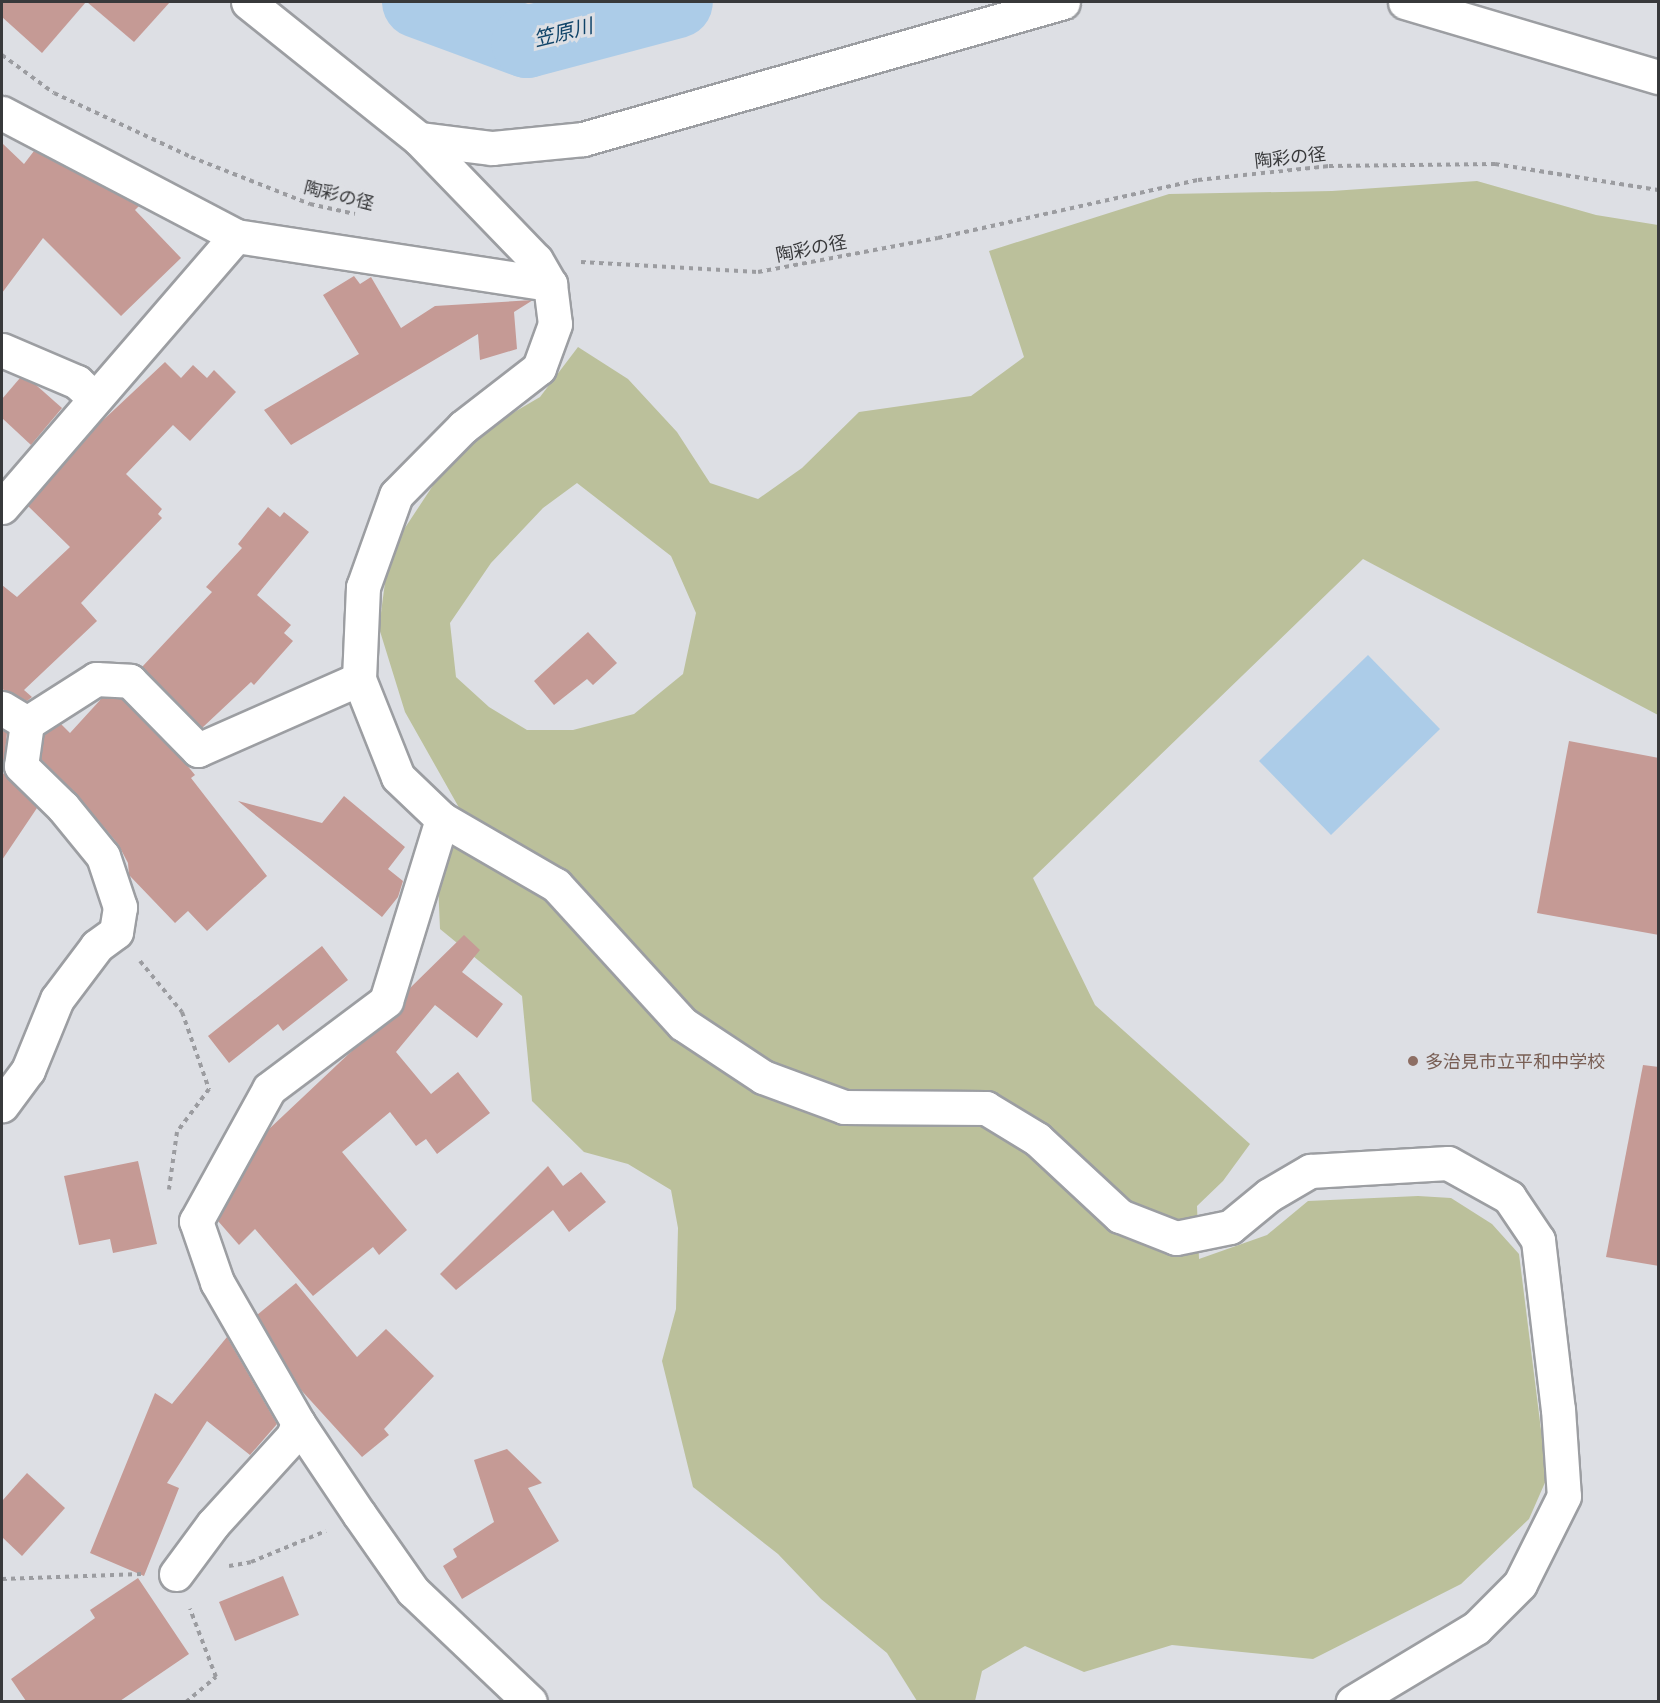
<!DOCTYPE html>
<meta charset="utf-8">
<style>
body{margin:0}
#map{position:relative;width:1660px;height:1703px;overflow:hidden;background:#dddfe4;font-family:"Golos Text","Noto Sans JP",sans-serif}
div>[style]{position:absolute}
.green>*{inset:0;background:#bbc09b}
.water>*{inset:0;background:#accce8}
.river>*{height:72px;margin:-36px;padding:0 36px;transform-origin:36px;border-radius:36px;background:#accce8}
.building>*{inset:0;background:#c59a95}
.path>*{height:4px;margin-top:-2px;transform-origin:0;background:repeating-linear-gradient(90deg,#9b9ca0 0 4.5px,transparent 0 9px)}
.roads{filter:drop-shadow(2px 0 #9c9ea2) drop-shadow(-2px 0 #9c9ea2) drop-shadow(0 2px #9c9ea2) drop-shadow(0 -2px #9c9ea2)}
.minor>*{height:33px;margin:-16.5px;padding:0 16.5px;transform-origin:16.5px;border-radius:16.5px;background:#fff}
.dots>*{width:16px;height:16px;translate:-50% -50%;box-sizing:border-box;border:3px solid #dddfe4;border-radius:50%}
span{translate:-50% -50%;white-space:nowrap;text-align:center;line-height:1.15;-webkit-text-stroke:6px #dddfe4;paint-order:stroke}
.street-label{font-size:18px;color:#38393b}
.education-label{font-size:18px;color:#785e54}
.left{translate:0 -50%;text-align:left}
.water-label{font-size:20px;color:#104469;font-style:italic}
.frame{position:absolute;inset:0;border:3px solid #38393b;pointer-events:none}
</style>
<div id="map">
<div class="green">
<i style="clip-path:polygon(evenodd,1477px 181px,1596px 215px,1658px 225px,1658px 715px,1363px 559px,1033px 878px,1095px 1005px,1250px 1144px,1223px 1181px,1197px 1206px,1199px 1259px,1267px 1235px,1308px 1201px,1418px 1196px,1451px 1198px,1492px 1224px,1519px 1254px,1547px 1478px,1529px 1519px,1461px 1584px,1313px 1659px,1172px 1645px,1084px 1672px,1025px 1646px,982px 1671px,975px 1701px,917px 1701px,887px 1653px,821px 1599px,778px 1554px,693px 1487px,662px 1361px,676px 1309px,678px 1228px,671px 1190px,628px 1164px,584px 1152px,532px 1101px,522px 996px,440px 929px,438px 882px,466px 820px,405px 712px,379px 628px,389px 552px,461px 443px,540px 397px,578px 347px,628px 379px,677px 432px,710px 483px,758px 499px,802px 468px,859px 412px,971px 396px,1024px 357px,989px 251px,1169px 194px,1332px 191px,1477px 181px,577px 483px,671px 556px,696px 613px,683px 674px,634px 714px,573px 730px,527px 730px,489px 707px,456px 677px,450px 623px,491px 563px,543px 508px,577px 483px)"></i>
</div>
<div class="water">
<i style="clip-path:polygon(1368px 655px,1440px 729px,1331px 835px,1259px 761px)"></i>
</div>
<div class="river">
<i style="left:418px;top:2px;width:116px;rotate:20.2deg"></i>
<i style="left:527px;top:42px;width:155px;rotate:-14.9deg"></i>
</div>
<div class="building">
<i style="clip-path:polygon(2px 2px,86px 2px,42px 53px,2px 17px)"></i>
<i style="clip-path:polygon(87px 2px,170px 2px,134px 42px)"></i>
<i style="clip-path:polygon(2px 143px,24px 164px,34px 151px,139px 206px,135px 210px,181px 258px,121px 316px,43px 238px,2px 293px)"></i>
<i style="clip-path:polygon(354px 276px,360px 284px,371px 277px,401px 328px,435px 306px,533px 300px,514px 312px,517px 349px,480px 360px,478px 334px,291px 445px,264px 410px,359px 354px,323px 295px)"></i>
<i style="clip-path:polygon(165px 362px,181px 378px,193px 365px,207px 378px,214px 370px,236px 392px,190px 441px,173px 425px,126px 474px,162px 509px,158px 514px,162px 518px,81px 603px,97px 621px,24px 690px,32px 697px,27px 701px,2px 689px,2px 585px,17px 597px,70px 547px,28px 506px,99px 424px)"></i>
<i style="clip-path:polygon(20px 378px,36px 385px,62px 408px,31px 445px,2px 418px,2px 399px)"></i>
<i style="clip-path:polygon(268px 507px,280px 517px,284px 512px,309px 532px,257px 595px,291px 625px,284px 633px,293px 641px,254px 685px,251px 682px,202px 728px,142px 667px,212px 592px,206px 587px,242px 548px,238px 544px)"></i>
<i style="clip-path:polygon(588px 632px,617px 663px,593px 685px,587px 679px,554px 705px,534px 681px)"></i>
<i style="clip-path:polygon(102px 698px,122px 699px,186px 764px,195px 775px,191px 778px,267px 876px,207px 931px,188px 911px,175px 923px,129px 875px,128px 863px,118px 844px,77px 795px,41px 759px,44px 734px,61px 724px,70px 733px)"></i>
<i style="clip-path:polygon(2px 730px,7px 733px,3px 773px,37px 808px,2px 860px)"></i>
<i style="clip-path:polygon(1569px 741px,1659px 758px,1659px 935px,1537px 913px)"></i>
<i style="clip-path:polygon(344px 796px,405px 847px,388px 869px,403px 881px,398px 897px,382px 917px,238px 801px,322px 823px)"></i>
<i style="clip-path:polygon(464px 935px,480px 950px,462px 972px,503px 1004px,477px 1038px,435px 1005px,396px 1052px,431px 1094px,458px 1072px,490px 1113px,437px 1154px,426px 1139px,416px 1146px,390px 1112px,342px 1152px,407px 1230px,379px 1255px,373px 1247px,313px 1296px,255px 1229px,239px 1245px,218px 1221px,268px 1130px,355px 1048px,397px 1016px,409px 989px)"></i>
<i style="clip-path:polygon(322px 946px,348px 980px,283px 1031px,278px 1024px,229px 1063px,208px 1036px)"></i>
<i style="clip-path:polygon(1643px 1065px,1659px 1067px,1659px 1266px,1606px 1257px)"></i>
<i style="clip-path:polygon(138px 1161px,157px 1244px,113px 1253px,110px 1239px,79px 1245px,64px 1176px)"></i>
<i style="clip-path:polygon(548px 1166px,563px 1186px,581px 1172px,606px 1202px,569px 1232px,553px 1210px,456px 1290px,440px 1274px)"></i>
<i style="clip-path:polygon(296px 1283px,357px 1357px,386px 1329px,434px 1376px,384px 1429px,389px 1435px,362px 1457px,301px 1390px,257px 1315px)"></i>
<i style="clip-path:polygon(227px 1337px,277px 1424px,250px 1455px,207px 1421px,167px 1483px,179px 1488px,144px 1576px,90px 1553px,155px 1393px,172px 1404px)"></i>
<i style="clip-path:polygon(507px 1449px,542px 1483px,528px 1488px,559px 1541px,462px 1599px,443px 1566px,457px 1557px,453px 1549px,494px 1522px,474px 1460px)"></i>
<i style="clip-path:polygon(27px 1473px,65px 1508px,22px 1556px,2px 1537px,2px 1501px)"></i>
<i style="clip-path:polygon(283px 1576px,299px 1615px,235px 1641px,219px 1602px)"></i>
<i style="clip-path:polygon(138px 1578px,189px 1654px,120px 1701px,26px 1701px,11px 1679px,95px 1618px,90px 1610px)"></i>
</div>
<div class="path">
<i style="left:2px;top:55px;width:64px;rotate:36.2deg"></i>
<i style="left:54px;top:93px;width:151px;rotate:25deg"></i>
<i style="left:191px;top:157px;width:128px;rotate:21.6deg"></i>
<i style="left:310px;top:204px;width:46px;rotate:12.5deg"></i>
<i style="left:581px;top:262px;width:177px;rotate:3.2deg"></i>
<i style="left:758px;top:272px;width:183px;rotate:-10.7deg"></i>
<i style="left:938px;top:238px;width:266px;rotate:-12.6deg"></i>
<i style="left:1198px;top:180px;width:132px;rotate:-6.1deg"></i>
<i style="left:1329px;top:166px;width:166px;rotate:-0.7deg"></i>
<i style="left:1495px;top:164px;width:165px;rotate:9.1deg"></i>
<i style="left:140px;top:961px;width:66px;rotate:50.5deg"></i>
<i style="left:182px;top:1012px;width:82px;rotate:70.7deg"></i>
<i style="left:209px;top:1089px;width:54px;rotate:126.7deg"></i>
<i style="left:177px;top:1132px;width:58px;rotate:98deg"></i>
<i style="left:229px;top:1566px;width:22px;rotate:-10deg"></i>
<i style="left:251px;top:1562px;width:81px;rotate:-22.5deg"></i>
<i style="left:2px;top:1579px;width:139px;rotate:-2.1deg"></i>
<i style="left:186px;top:1702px;width:39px;rotate:-40deg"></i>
<i style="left:216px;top:1677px;width:73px;rotate:-110.9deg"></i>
</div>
<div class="roads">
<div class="minor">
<i style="left:248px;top:2px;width:219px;rotate:38.7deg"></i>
<i style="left:419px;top:139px;width:74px;rotate:7deg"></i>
<i style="left:492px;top:148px;width:91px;rotate:-5.6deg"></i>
<i style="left:583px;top:139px;width:499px;rotate:-15.9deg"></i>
<i style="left:1405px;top:2px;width:264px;rotate:16.5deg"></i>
<i style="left:2px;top:113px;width:264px;rotate:27.7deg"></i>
<i style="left:236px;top:236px;width:318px;rotate:8.7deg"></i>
<i style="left:419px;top:139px;width:168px;rotate:46deg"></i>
<i style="left:536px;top:260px;width:28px;rotate:60deg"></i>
<i style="left:550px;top:284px;width:40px;rotate:82.9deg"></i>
<i style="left:555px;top:324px;width:47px;rotate:110deg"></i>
<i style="left:539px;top:368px;width:96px;rotate:142.2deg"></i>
<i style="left:463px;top:427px;width:95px;rotate:134.6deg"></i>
<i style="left:396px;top:495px;width:98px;rotate:109.7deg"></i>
<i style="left:363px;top:587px;width:92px;rotate:92.5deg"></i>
<i style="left:359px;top:679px;width:105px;rotate:68.3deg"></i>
<i style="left:398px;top:777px;width:61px;rotate:43.7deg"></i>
<i style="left:442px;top:819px;width:132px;rotate:30.1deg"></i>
<i style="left:556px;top:885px;width:188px;rotate:47.6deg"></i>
<i style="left:683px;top:1024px;width:96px;rotate:33.5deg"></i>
<i style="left:763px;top:1077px;width:86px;rotate:20.3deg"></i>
<i style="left:844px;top:1107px;width:142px;rotate:0.4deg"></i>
<i style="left:986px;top:1108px;width:60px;rotate:31.3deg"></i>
<i style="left:1037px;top:1139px;width:113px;rotate:42.9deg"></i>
<i style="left:1120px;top:1216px;width:60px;rotate:21.4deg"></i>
<i style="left:1176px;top:1238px;width:55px;rotate:-11.5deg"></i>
<i style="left:1230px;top:1227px;width:50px;rotate:-39.4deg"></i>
<i style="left:1269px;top:1195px;width:48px;rotate:-30.3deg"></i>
<i style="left:1310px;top:1171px;width:138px;rotate:-3.3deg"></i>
<i style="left:1448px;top:1163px;width:70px;rotate:29.1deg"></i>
<i style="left:1509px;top:1197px;width:52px;rotate:56deg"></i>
<i style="left:1538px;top:1240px;width:170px;rotate:83.3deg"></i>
<i style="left:1558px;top:1409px;width:87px;rotate:86.1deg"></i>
<i style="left:1564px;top:1496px;width:98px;rotate:116.6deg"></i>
<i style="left:1520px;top:1584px;width:62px;rotate:135deg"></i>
<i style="left:1476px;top:1628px;width:144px;rotate:149deg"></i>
<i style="left:2px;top:350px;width:82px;rotate:23.1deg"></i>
<i style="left:77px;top:382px;width:22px;rotate:43deg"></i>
<i style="left:2px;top:507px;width:358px;rotate:-49.2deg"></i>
<i style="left:2px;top:708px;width:29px;rotate:31deg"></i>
<i style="left:27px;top:723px;width:43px;rotate:97.9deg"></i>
<i style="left:21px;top:766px;width:59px;rotate:44.3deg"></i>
<i style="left:63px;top:807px;width:63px;rotate:50.8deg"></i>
<i style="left:103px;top:856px;width:54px;rotate:71.6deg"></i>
<i style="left:120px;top:907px;width:25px;rotate:99deg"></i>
<i style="left:116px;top:932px;width:24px;rotate:144deg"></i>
<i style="left:97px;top:946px;width:66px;rotate:127deg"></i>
<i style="left:57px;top:999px;width:77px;rotate:112.2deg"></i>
<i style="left:28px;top:1070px;width:44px;rotate:126.6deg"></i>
<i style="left:27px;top:723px;width:82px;rotate:-32.5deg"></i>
<i style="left:96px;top:679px;width:34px;rotate:3deg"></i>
<i style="left:130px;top:681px;width:97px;rotate:45.4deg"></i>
<i style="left:198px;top:750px;width:176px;rotate:-23.8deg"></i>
<i style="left:442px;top:819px;width:190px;rotate:107.1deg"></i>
<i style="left:386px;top:1001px;width:146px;rotate:143.1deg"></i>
<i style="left:269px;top:1089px;width:151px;rotate:118.9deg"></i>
<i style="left:196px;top:1221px;width:65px;rotate:71deg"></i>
<i style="left:217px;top:1282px;width:163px;rotate:60.1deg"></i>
<i style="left:298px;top:1423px;width:110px;rotate:56.2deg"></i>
<i style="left:359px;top:1514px;width:94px;rotate:55deg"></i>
<i style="left:413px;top:1591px;width:161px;rotate:43.5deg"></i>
<i style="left:176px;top:1574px;width:62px;rotate:-53.5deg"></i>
<i style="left:213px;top:1524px;width:119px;rotate:-47.7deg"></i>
<i style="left:293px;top:1436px;width:14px;rotate:-69deg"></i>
</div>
</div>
<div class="dots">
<i style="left:1413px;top:1061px;background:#8d6e63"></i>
</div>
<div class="street-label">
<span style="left:1290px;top:157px;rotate:-6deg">陶彩の径</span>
<span style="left:339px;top:195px;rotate:14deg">陶彩の径</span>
<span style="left:811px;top:248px;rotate:-11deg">陶彩の径</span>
</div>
<div class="education-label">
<span class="left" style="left:1425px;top:1061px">多治見市立平和中学校</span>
</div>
<div class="water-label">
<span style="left:563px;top:32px;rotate:-14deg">笠原川</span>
</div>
<div class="frame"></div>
</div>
